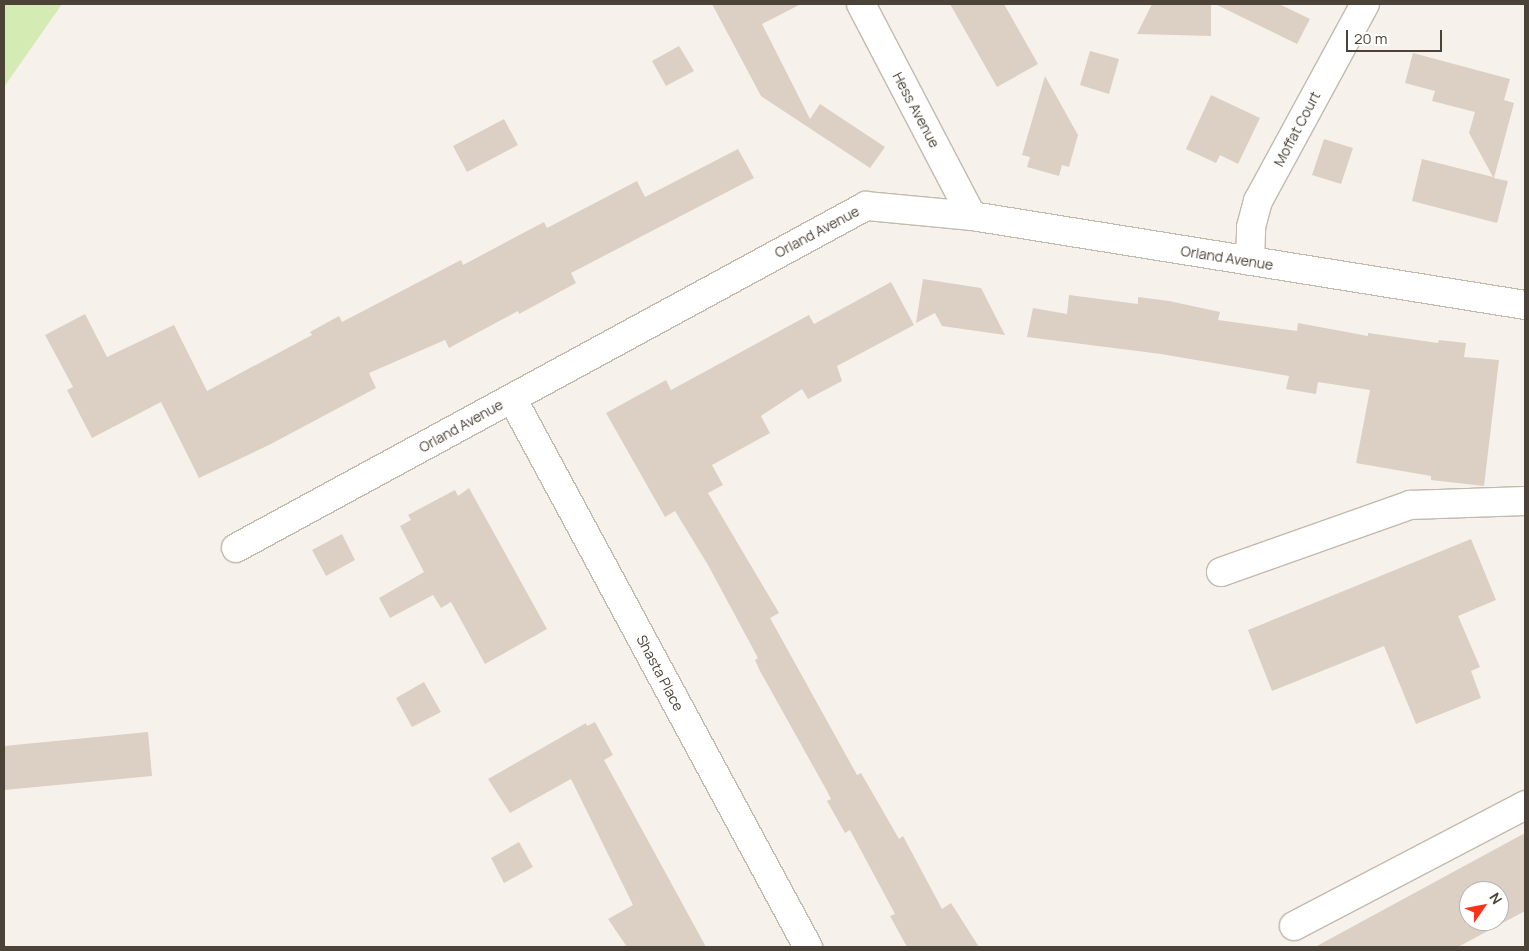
<!DOCTYPE html>
<style>
body{margin:0}
#map{position:relative;width:1529px;height:951px;overflow:hidden;background:#f6f2eb;font-family:Manrope,sans-serif}
div>[style]{position:absolute}
.green>*{inset:0;background:#d4ebb3}
.building>*{inset:0;background:#dbd0c3}
.roads{filter:drop-shadow(1px 0 #c2baad) drop-shadow(-1px 0 #c2baad) drop-shadow(0 1px #c2baad) drop-shadow(0 -1px #c2baad)}
.minor>*{height:28px;margin:-14px;padding:0 14px;transform-origin:14px;border-radius:14px;background:#fff}
span{translate:-50% -50%;white-space:nowrap;text-align:center;line-height:1.15;-webkit-text-stroke:4px #fff;paint-order:stroke}
.street-label{font-size:14px;color:#4b4338}
.frame{position:absolute;inset:0;border:5px solid #4b4338;pointer-events:none}
.north{position:absolute;left:1459px;top:881px;width:50px;height:50px;box-sizing:border-box;background:#fff;border:1px solid #b7b4af;border-radius:50%;rotate:57deg;font-size:14px;font-weight:700;line-height:20px;text-align:center;color:#4b4338}
.north::after{content:'';display:block;margin:auto;width:18px;height:22px;background:#ff3219;clip-path:polygon(50% 0,100% 100%,50% 72%,0 100%)}
.scale{position:absolute;left:1346px;top:30px;width:96px;height:22px;box-sizing:border-box;border:2px solid #4b4338;border-top:0;padding-left:6px;font-size:15px;line-height:18px;white-space:nowrap;color:#4b4338;-webkit-text-stroke:4px #fff;paint-order:stroke}
</style>
<div id="map">
<div class="green">
<i style="clip-path:polygon(4px 4px,62px 4px,4px 87px)"></i>
</div>
<div class="building">
<i style="clip-path:polygon(712px 4px,801px 4px,762px 24px,810px 119px,820px 104px,885px 147px,870px 168px,761px 96px)"></i>
<i style="clip-path:polygon(950px 4px,1004px 4px,1038px 64px,997px 87px)"></i>
<i style="clip-path:polygon(1152px 4px,1211px 4px,1211px 36px,1137px 34px)"></i>
<i style="clip-path:polygon(1215px 4px,1279px 4px,1310px 19px,1297px 44px)"></i>
<i style="clip-path:polygon(679px 46px,694px 71px,666px 86px,652px 61px)"></i>
<i style="clip-path:polygon(1090px 51px,1119px 59px,1109px 94px,1080px 85px)"></i>
<i style="clip-path:polygon(1413px 53px,1510px 79px,1504px 100px,1514px 103px,1494px 178px,1508px 181px,1497px 223px,1412px 201px,1422px 159px,1493px 177px,1469px 133px,1475px 112px,1432px 101px,1435px 91px,1405px 83px)"></i>
<i style="clip-path:polygon(1045px 76px,1078px 135px,1069px 167px,1062px 165px,1059px 176px,1027px 167px,1030px 157px,1022px 155px)"></i>
<i style="clip-path:polygon(1211px 95px,1260px 118px,1238px 164px,1220px 155px,1216px 163px,1186px 149px)"></i>
<i style="clip-path:polygon(504px 119px,518px 145px,467px 172px,453px 146px)"></i>
<i style="clip-path:polygon(1324px 139px,1353px 148px,1341px 184px,1312px 175px)"></i>
<i style="clip-path:polygon(738px 149px,754px 178px,571px 273px,576px 283px,519px 314px,518px 311px,449px 348px,445px 340px,369px 373px,376px 388px,269px 445px,199px 478px,161px 402px,92px 438px,67px 390px,73px 387px,45px 335px,85px 314px,107px 357px,174px 325px,207px 391px,312px 335px,310px 332px,339px 316px,342px 322px,461px 260px,463px 265px,544px 222px,547px 228px,637px 181px,645px 197px)"></i>
<i style="clip-path:polygon(923px 279px,981px 288px,1005px 335px,942px 326px,935px 313px,916px 323px)"></i>
<i style="clip-path:polygon(891px 282px,914px 325px,837px 366px,842px 381px,808px 399px,802px 389px,761px 416px,770px 433px,712px 465px,723px 485px,708px 493px,779px 613px,770px 618px,857px 775px,861px 773px,899px 839px,903px 836px,942px 909px,951px 903px,979px 947px,907px 947px,890px 916px,895px 914px,850px 830px,845px 833px,827px 801px,831px 799px,827px 791px,760px 671px,755px 660px,758px 658px,708px 565px,675px 511px,665px 517px,606px 413px,666px 380px,671px 390px,809px 315px,814px 324px)"></i>
<i style="clip-path:polygon(1069px 295px,1138px 304px,1138px 297px,1169px 301px,1220px 312px,1218px 320px,1297px 331px,1298px 323px,1368px 336px,1368px 333px,1438px 343px,1439px 340px,1466px 343px,1464px 357px,1499px 360px,1484px 486px,1431px 480px,1431px 476px,1356px 463px,1370px 390px,1318px 382px,1316px 394px,1286px 389px,1289px 376px,1161px 354px,1027px 337px,1033px 308px,1067px 314px)"></i>
<i style="clip-path:polygon(469px 488px,547px 629px,485px 664px,451px 602px,441px 608px,433px 595px,390px 618px,379px 598px,424px 572px,400px 526px,411px 520px,408px 515px,455px 490px,458px 496px)"></i>
<i style="clip-path:polygon(342px 534px,355px 560px,326px 576px,312px 550px)"></i>
<i style="clip-path:polygon(1471px 539px,1496px 600px,1458px 616px,1480px 667px,1471px 671px,1481px 698px,1416px 724px,1384px 646px,1272px 691px,1248px 630px)"></i>
<i style="clip-path:polygon(424px 682px,441px 712px,412px 727px,396px 698px)"></i>
<i style="clip-path:polygon(595px 722px,613px 755px,604px 760px,706px 947px,627px 947px,608px 919px,633px 905px,571px 779px,510px 813px,488px 779px,586px 723px,587px 726px)"></i>
<i style="clip-path:polygon(148px 732px,152px 776px,4px 790px,4px 746px)"></i>
<i style="clip-path:polygon(evenodd,1525px 833px,1525px 911px,1458px 947px,1315px 947px,1525px 833px,1469px 891px,1499px 891px,1499px 921px,1469px 921px,1469px 891px)"></i>
<i style="clip-path:polygon(519px 842px,533px 867px,504px 883px,491px 858px)"></i>
</div>
<div class="roads">
<div class="minor">
<i style="left:861px;top:4px;width:239px;rotate:62.4deg"></i>
<i style="left:1250px;top:261px;width:34px;rotate:-88deg"></i>
<i style="left:1251px;top:227px;width:27px;rotate:-75deg"></i>
<i style="left:1258px;top:201px;width:224px;rotate:-61.5deg"></i>
<i style="left:512px;top:398px;width:624px;rotate:61.67deg"></i>
<i style="left:236px;top:548px;width:717px;rotate:-28.5deg"></i>
<i style="left:866px;top:206px;width:106px;rotate:5.4deg"></i>
<i style="left:972px;top:216px;width:560px;rotate:9.14deg"></i>
<i style="left:1221px;top:572px;width:201px;rotate:-19.5deg"></i>
<i style="left:1410px;top:505px;width:115px;rotate:-2deg"></i>
<i style="left:1294px;top:926px;width:261px;rotate:-27.6deg"></i>
</div>
</div>
<div class="street-label">
<span style="left:916px;top:110px;rotate:62deg">Hess Avenue</span>
<span style="left:1297px;top:129px;rotate:-62deg">Moffat Court</span>
<span style="left:817px;top:232px;rotate:-28deg">Orland Avenue</span>
<span style="left:1227px;top:258px;rotate:9deg">Orland Avenue</span>
<span style="left:461px;top:426px;rotate:-29deg">Orland Avenue</span>
<span style="left:660px;top:673px;rotate:62deg">Shasta Place</span>
</div>
<div class="frame"></div>
<div class="north">N</div>
<div class="scale">20 m</div>
</div>
